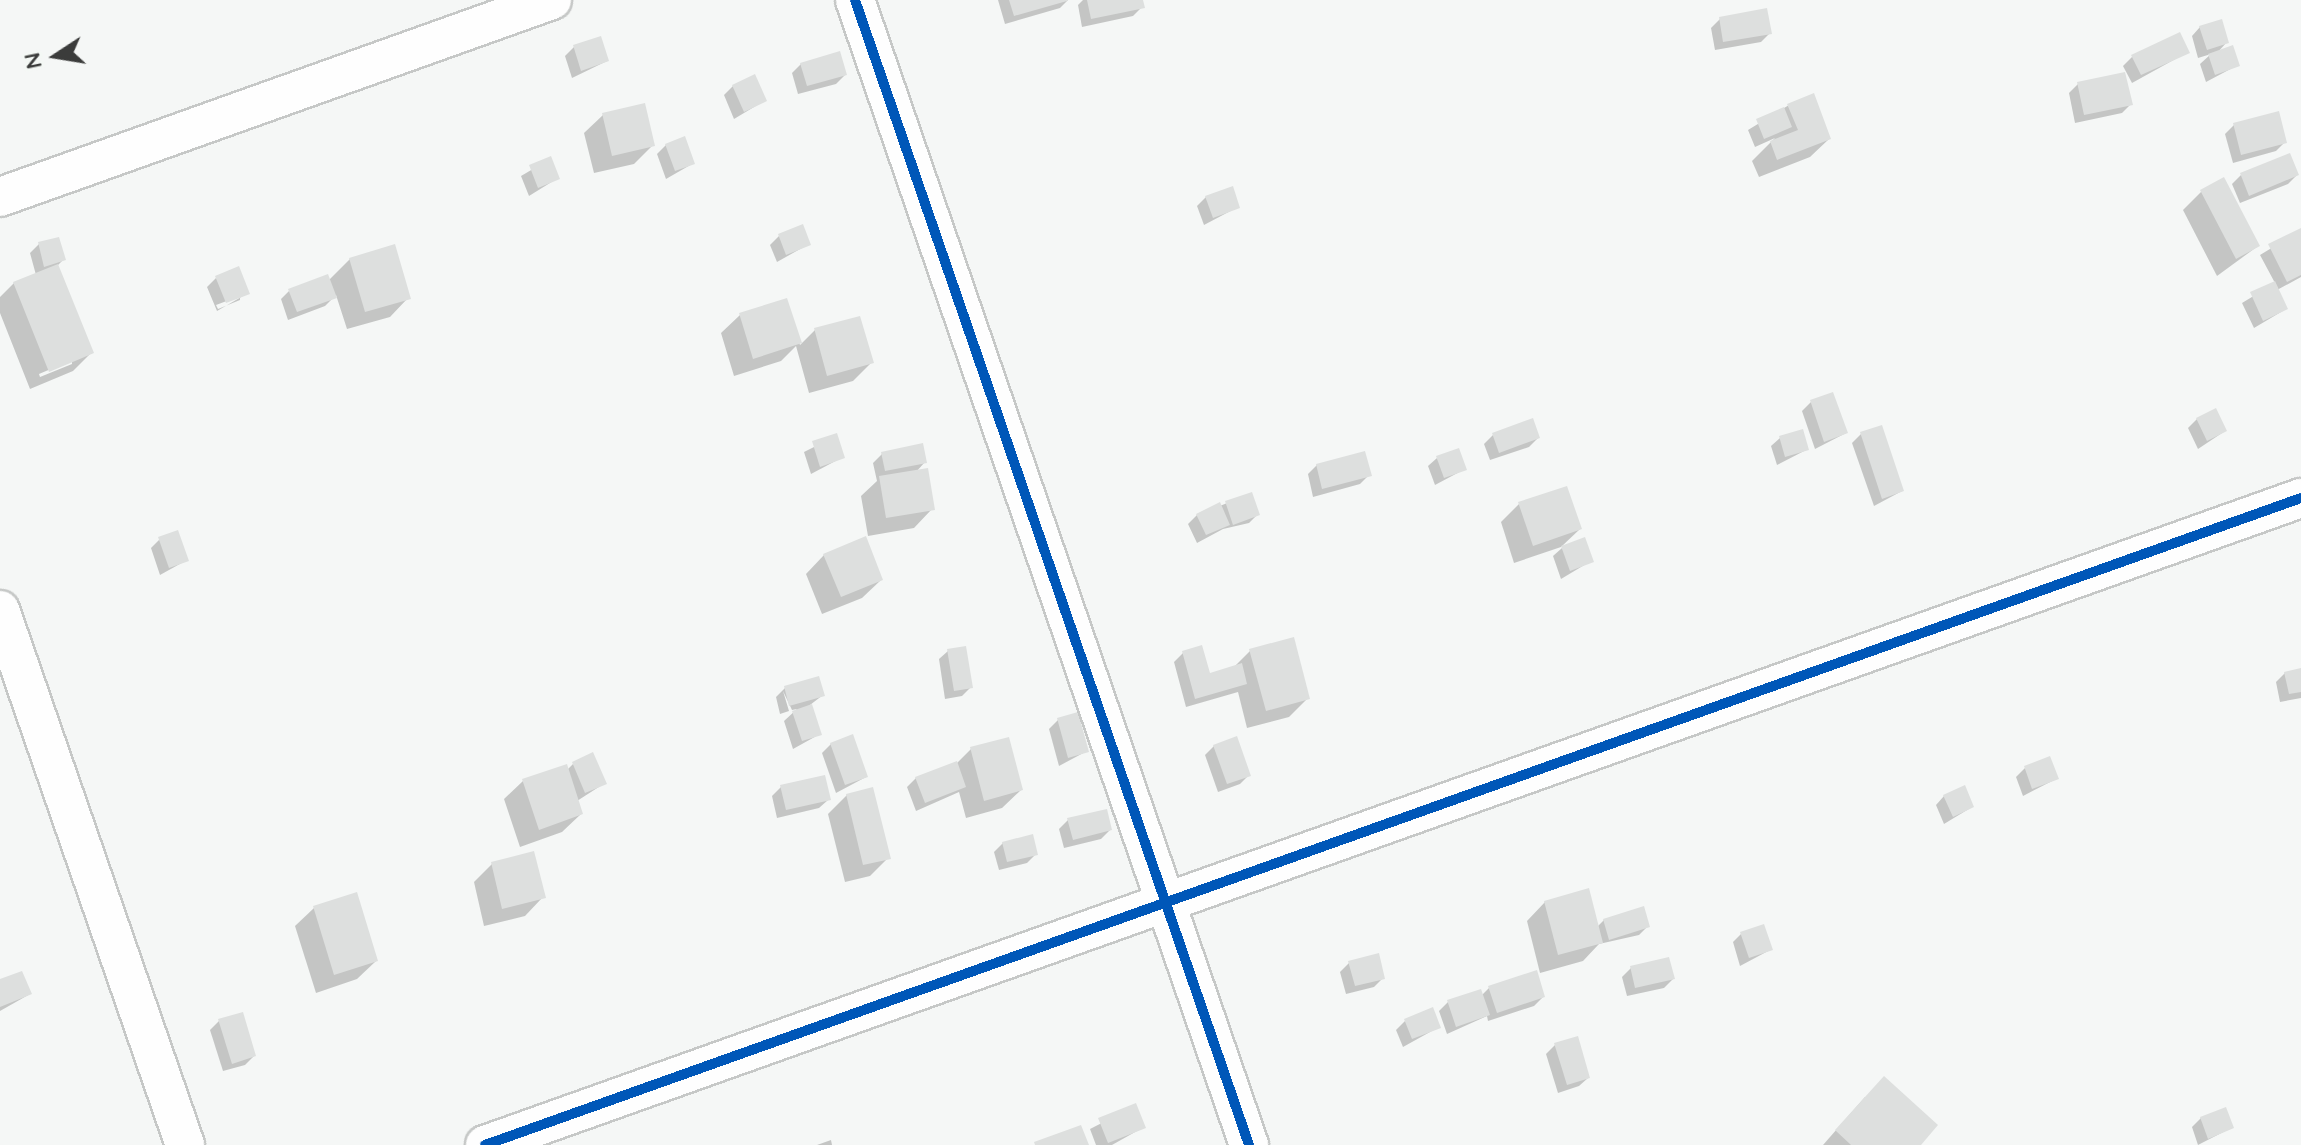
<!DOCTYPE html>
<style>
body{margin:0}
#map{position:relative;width:2301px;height:1145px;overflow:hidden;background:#f5f7f6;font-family:Quicksand,sans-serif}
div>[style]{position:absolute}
.shadow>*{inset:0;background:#0003}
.building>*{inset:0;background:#dddfde}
.roads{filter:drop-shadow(2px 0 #c6c8c7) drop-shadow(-2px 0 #c6c8c7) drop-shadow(0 2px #c6c8c7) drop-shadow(0 -2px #c6c8c7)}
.minor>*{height:38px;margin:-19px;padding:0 19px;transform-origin:19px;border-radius:19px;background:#fefefe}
.cycleway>*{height:10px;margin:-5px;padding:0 5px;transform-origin:5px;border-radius:5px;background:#0057b8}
span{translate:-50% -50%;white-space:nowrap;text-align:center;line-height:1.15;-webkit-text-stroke:8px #f4f8f5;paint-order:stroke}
.north{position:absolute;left:16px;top:16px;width:80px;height:80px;-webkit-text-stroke:6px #f4f8f5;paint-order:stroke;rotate:258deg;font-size:22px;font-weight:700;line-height:32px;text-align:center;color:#3b3c3b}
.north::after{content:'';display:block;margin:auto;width:28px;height:36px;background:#3b3c3b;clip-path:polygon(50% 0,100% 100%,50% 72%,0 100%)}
</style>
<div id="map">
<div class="shadow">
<i style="clip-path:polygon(998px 0,1068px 0,1060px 8px,1005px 24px)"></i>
<i style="clip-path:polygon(1083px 0,1141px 0,1142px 7px,1133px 16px,1082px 27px,1078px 5px)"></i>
<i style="clip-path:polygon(1720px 19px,1770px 33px,1761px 42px,1715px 50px,1711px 28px)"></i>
<i style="clip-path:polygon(2200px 27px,2227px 42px,2217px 53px,2238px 65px,2206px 82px,2200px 64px,2211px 54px,2198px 58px,2192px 36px)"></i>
<i style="clip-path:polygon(574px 47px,607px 61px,572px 78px,565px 56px)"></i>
<i style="clip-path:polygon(2188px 52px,2132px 83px,2123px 66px,2132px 57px)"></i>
<i style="clip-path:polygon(801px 64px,845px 75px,836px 84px,798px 94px,792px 73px)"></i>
<i style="clip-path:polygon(2078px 84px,2131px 104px,2122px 113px,2075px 123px,2069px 93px)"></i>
<i style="clip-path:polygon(733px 86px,764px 101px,734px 119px,724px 95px)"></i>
<i style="clip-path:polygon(1789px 105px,1829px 139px,1810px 157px,1759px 177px,1752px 161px,1775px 138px,1755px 147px,1748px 130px)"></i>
<i style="clip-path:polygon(603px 115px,653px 145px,634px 164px,594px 173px,584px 133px)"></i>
<i style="clip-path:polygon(2234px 125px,2285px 142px,2276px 151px,2233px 163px,2225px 134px)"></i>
<i style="clip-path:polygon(666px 145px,692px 164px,666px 179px,657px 154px)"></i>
<i style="clip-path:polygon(550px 159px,558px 178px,529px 196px,521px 176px)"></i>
<i style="clip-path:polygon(2241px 175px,2297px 175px,2288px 184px,2240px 203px,2232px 184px)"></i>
<i style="clip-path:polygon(2202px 191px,2258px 246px,2217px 276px,2183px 210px)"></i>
<i style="clip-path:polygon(1206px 197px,1238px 207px,1204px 225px,1197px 206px)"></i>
<i style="clip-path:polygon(2301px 230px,2301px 277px,2277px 290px,2286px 309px,2254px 328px,2242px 303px,2275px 283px,2260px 255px)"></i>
<i style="clip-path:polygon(779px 236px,809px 244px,777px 262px,770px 245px)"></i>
<i style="clip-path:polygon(evenodd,39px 244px,63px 260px,57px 266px,91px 353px,73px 371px,30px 389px,0 313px,0 297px,14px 283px,36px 275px,30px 253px,39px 244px,72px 360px,72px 364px,40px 377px,39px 374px,72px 360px)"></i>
<i style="clip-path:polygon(350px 259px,408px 298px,390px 317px,347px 329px,336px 295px,325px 306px,288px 320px,281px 299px,290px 290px,328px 281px)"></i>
<i style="clip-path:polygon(evenodd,216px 278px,248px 293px,217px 311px,207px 287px,216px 278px,240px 296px,240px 300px,218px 309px,216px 305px,240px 296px)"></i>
<i style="clip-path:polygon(786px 301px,800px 345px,815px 330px,871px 363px,853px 381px,809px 393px,796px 346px,781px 361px,734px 376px,721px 333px,740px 315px)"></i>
<i style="clip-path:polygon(1811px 402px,1846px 433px,1815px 449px,1802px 411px)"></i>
<i style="clip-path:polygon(2197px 419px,2225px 431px,2198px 449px,2188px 428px)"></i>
<i style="clip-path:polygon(1861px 434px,1902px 491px,1874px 506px,1852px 443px)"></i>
<i style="clip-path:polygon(1493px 435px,1538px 438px,1529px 447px,1490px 460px,1484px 444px)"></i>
<i style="clip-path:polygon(836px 436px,843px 457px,811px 474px,804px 452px)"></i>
<i style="clip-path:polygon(1780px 438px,1806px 450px,1777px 465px,1771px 446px)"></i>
<i style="clip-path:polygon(882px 454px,925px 462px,916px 472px,932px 509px,914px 528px,868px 536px,861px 496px,877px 481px,873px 463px)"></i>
<i style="clip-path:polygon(1437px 458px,1465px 469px,1435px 485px,1428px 466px)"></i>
<i style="clip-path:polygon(1317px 465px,1369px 475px,1360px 484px,1313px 497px,1308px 474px)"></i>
<i style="clip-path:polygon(1250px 494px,1258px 514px,1249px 523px,1223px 529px,1197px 543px,1188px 524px,1197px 515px)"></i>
<i style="clip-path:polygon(1519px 504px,1580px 529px,1561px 547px,1514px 563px,1501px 522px)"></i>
<i style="clip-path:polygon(160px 539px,187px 560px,160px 575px,151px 548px)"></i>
<i style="clip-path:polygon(1562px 548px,1591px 561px,1561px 579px,1553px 556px)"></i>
<i style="clip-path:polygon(824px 555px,881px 580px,862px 598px,822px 614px,806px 574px)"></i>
<i style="clip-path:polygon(948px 651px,971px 687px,962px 696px,945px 699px,939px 659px)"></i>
<i style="clip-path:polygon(1250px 651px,1308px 698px,1289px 717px,1247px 728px,1238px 692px,1186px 707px,1174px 662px,1183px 653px,1209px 675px,1233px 668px)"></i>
<i style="clip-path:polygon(2301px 670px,2301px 698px,2280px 702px,2276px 682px,2285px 673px)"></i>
<i style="clip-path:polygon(785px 688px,823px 695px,810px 705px,820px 734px,793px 749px,784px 721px,797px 709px,792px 710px,783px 691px,789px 711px,780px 714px,776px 697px)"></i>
<i style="clip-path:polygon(1058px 720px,1087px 751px,1059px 766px,1049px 729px)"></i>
<i style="clip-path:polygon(831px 744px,866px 777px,836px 793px,822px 753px)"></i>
<i style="clip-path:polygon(1214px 746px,1249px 775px,1240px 784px,1218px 792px,1205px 755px)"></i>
<i style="clip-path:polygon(971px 749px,1021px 790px,1002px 808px,966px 818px,959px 792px,916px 811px,907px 787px,916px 778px,957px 763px)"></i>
<i style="clip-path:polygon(573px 764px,605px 783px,577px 801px,581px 814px,562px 832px,520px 847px,504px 799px,523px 781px,567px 770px)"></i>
<i style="clip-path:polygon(2025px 768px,2056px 779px,2023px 796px,2016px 777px)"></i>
<i style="clip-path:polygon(781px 787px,828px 800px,819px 808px,777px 818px,772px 796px)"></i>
<i style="clip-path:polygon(847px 795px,888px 858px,870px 876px,845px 882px,828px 814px)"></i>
<i style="clip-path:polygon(1944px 796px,1972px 807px,1944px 824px,1936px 805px)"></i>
<i style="clip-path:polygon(1068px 820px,1110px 830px,1101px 839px,1064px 848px,1059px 829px)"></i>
<i style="clip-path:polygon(1003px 843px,1036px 854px,1027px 863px,999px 870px,994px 852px)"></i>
<i style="clip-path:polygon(492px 864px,543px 897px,525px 916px,484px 926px,474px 882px)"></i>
<i style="clip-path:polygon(1545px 902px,1597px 927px,1604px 920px,1648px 926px,1639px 935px,1599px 944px,1583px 961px,1540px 973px,1527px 921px)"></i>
<i style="clip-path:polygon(314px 908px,376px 961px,357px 979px,316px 993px,295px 926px)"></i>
<i style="clip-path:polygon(1742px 933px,1770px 950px,1740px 966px,1733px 942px)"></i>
<i style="clip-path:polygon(1349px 963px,1383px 978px,1374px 987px,1346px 994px,1340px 972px)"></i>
<i style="clip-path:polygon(1631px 968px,1673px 979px,1664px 988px,1627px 996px,1622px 977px)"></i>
<i style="clip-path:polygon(0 982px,30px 994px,0 1011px)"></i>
<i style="clip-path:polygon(1489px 988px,1543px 997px,1534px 1006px,1488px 1021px,1487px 1016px,1447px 1034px,1439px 1011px,1448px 1002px,1481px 996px)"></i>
<i style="clip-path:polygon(219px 1021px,254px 1056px,245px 1065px,223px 1071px,210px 1030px)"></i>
<i style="clip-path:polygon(1405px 1021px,1439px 1027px,1403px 1047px,1396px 1030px)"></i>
<i style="clip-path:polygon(1555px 1045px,1588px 1078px,1579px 1086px,1558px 1093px,1546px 1054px)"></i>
<i style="clip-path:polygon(1865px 1097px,1918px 1145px,1823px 1145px)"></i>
<i style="clip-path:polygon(1135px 1106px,1144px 1127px,1112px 1145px,1096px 1145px,1090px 1129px)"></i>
<i style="clip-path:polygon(2201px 1118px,2231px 1128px,2198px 1145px,2192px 1127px)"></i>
<i style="clip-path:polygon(831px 1140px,832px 1145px,817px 1145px)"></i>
</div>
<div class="building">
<i style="clip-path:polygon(1009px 0,1067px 0,1067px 1px,1014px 16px)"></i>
<i style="clip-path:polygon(1087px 0,1143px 0,1145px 8px,1091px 19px)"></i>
<i style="clip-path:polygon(1767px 8px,1772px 34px,1723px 42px,1719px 17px)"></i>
<i style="clip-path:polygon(2222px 19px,2229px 43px,2207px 50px,2199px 26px)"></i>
<i style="clip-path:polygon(2180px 32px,2190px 53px,2141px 75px,2131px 55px)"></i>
<i style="clip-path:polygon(601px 36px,609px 61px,581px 71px,573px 45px)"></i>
<i style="clip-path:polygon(2233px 45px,2240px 66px,2215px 75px,2208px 54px)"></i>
<i style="clip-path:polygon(840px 51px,847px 75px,807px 86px,800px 63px)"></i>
<i style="clip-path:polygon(2125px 72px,2133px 105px,2084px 115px,2077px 82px)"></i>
<i style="clip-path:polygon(755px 74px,767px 101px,744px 112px,732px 85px)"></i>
<i style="clip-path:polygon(1814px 93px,1831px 139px,1777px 160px,1770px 141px,1798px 130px,1787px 104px)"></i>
<i style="clip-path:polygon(645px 103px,655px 146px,612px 156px,602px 113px)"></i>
<i style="clip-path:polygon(1784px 107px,1792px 127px,1764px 139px,1756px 119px)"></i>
<i style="clip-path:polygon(2279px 111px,2287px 143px,2241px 155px,2233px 123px)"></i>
<i style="clip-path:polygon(685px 136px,695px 164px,675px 171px,665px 144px)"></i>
<i style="clip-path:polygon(2290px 153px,2299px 175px,2249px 196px,2240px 173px)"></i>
<i style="clip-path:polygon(551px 156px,560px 179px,538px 188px,529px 165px)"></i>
<i style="clip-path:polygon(2224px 177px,2260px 246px,2236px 259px,2200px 190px)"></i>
<i style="clip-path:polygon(1233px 186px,1240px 208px,1213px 218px,1205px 196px)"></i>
<i style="clip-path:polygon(803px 224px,811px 245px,786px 255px,778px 234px)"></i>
<i style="clip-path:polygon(2301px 228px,2301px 275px,2287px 282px,2268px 244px)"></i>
<i style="clip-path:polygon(59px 237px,66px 260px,44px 267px,38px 242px)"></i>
<i style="clip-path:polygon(395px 244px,411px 299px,365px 312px,349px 258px)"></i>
<i style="clip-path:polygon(58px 264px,94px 353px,49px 372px,13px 282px)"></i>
<i style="clip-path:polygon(239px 266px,250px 294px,226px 303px,215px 276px)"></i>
<i style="clip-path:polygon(328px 274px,337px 298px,297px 312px,288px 289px)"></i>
<i style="clip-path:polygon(2275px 281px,2288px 309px,2263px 321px,2250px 292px)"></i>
<i style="clip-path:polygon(787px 298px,802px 343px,753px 359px,739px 313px)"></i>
<i style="clip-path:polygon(860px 316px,874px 363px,827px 376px,814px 328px)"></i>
<i style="clip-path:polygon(1833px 392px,1848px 433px,1824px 442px,1810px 400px)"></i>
<i style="clip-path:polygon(2216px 408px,2227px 431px,2207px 441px,2196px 418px)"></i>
<i style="clip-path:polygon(1533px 418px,1540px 438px,1499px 453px,1492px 433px)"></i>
<i style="clip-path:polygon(1882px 425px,1904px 491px,1882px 499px,1860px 432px)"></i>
<i style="clip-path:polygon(1803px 429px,1809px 450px,1785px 457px,1779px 436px)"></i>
<i style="clip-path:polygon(837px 433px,845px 458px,820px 467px,812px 441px)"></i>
<i style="clip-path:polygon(923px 443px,927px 463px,885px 471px,881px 452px)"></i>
<i style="clip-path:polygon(1459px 448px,1467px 470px,1444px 478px,1436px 456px)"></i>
<i style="clip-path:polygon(1365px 451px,1372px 476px,1322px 489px,1316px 464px)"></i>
<i style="clip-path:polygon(928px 468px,935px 510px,886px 518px,879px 476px)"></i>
<i style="clip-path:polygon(1567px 486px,1582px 529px,1533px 546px,1518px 502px)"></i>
<i style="clip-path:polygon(1252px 492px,1260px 515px,1233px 525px,1225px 501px)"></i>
<i style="clip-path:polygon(1220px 502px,1230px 525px,1206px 535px,1196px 514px)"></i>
<i style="clip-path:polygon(178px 530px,189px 561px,169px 568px,158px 537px)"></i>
<i style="clip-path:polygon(866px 536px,883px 580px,841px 597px,823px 554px)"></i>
<i style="clip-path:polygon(1585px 537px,1594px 562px,1570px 571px,1561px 546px)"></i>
<i style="clip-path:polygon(1294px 637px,1310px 699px,1266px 711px,1249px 649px)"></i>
<i style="clip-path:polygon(1202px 645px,1210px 673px,1242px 663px,1247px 684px,1195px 699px,1182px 651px)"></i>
<i style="clip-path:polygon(966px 646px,973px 688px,954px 691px,947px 649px)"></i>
<i style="clip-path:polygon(2301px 668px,2301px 692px,2289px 694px,2284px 672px)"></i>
<i style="clip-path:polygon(819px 676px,825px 696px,789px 706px,784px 686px)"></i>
<i style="clip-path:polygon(812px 704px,822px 735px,802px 741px,792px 711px)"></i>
<i style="clip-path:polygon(1078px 712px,1089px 752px,1068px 758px,1057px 718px)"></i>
<i style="clip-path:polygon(853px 734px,868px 777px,845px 785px,830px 743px)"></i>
<i style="clip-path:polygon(1237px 736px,1251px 776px,1227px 784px,1213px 745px)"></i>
<i style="clip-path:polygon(1009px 737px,1023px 790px,984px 801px,970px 747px)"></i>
<i style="clip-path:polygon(593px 752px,607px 784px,585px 793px,572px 762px)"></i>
<i style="clip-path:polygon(2050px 756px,2059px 779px,2032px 789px,2024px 766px)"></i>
<i style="clip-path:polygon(957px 761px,966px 787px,925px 803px,915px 777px)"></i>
<i style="clip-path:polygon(567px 764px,583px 814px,539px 830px,522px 779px)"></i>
<i style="clip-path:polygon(825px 775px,831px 800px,786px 810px,780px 785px)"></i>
<i style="clip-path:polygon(1965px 785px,1974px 807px,1953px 817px,1943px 795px)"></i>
<i style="clip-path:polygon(873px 787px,891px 859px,863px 865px,846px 794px)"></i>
<i style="clip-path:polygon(1107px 809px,1112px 830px,1073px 840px,1067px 818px)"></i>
<i style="clip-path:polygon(1033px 834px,1038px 855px,1007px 862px,1002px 842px)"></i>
<i style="clip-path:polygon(534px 851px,546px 898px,502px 909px,491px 862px)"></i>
<i style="clip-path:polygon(1589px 888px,1603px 943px,1558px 955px,1544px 901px)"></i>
<i style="clip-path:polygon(357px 892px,378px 961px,334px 975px,313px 906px)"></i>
<i style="clip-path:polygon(1644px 906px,1650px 927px,1609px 940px,1603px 919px)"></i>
<i style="clip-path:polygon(1764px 924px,1773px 950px,1749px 958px,1740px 932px)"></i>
<i style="clip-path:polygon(1379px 953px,1385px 979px,1355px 986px,1348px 961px)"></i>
<i style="clip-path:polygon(1669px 957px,1675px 979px,1635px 988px,1630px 966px)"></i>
<i style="clip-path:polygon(1537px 970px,1545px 997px,1497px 1013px,1488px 986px)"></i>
<i style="clip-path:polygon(22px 971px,32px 994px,0 1007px,0 979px)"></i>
<i style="clip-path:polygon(1481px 989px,1490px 1015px,1456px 1027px,1447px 1000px)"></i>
<i style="clip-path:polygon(1433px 1007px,1441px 1028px,1412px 1039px,1404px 1019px)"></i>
<i style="clip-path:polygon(243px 1012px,256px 1056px,232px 1064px,218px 1019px)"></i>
<i style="clip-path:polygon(1578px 1036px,1590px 1078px,1567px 1085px,1554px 1043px)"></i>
<i style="clip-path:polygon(1884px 1076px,1938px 1125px,1921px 1145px,1851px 1145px,1835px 1130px)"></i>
<i style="clip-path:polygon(1136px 1103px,1146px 1128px,1108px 1143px,1098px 1118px)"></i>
<i style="clip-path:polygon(2226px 1107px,2234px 1128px,2208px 1139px,2200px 1117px)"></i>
<i style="clip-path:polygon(1081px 1125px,1089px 1145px,1035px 1145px,1034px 1142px)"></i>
</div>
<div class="roads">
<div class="minor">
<i style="left:855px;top:0;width:1211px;rotate:71.01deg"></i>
<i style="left:0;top:197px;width:586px;rotate:-19.64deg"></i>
<i style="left:0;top:610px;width:566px;rotate:70.92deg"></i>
<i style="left:485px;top:1145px;width:1928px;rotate:-19.61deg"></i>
</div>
</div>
<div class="cycleway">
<i style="left:855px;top:0;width:1211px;rotate:71.01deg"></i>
<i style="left:485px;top:1145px;width:1928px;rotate:-19.61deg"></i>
</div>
<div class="north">N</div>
</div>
